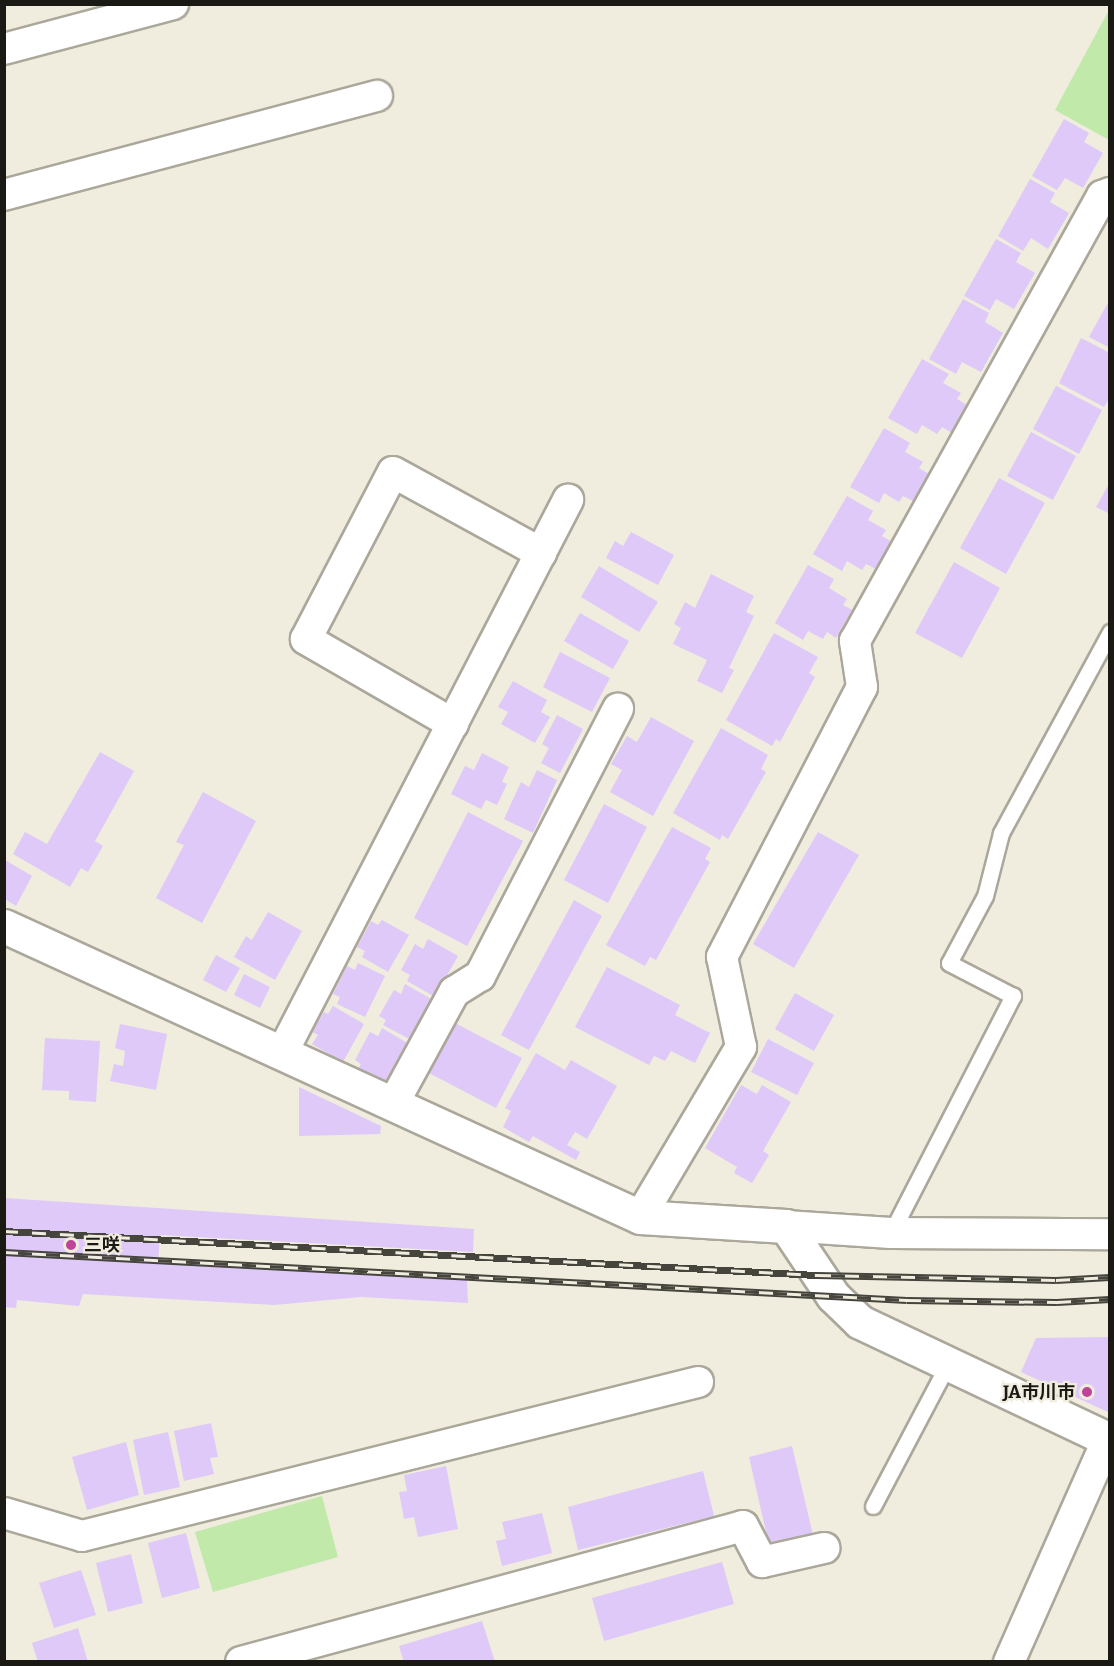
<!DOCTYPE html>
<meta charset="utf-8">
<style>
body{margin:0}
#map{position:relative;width:1114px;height:1666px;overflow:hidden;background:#f0ecde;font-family:Bitter,"Noto Sans JP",serif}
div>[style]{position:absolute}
.green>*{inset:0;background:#c0e9aa}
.building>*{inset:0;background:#dec9f9}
.roads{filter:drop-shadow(2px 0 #aba79a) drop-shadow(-2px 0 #aba79a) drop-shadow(0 2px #aba79a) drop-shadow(0 -2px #aba79a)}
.lane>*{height:15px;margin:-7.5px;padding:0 7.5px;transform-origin:7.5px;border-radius:7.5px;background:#fff}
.street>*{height:30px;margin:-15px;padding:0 15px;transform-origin:15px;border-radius:15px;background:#fff}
.secondary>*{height:33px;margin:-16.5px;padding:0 16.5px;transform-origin:16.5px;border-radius:16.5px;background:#fff}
.rail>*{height:7px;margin-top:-3.5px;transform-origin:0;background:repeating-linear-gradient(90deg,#f0ecde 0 14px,#45443d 0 28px);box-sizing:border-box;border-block:2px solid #45443d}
.dots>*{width:16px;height:16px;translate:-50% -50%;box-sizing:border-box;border:3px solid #f0ecde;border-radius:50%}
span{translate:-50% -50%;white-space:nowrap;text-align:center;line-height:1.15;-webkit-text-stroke:4.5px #f0ecde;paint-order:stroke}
.poi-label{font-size:18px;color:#1a1914;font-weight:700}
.left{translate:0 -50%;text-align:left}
.right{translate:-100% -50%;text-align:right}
.frame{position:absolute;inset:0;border:6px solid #1a1914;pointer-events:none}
</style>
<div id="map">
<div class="green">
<i style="clip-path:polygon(1109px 10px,1109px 140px,1055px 110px)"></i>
<i style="clip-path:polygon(322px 1496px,338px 1557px,213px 1592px,195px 1532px)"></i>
</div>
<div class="building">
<i style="clip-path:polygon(1064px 119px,1089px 133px,1084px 142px,1103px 153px,1083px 188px,1065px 178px,1057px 190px,1032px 176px)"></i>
<i style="clip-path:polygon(1030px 179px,1055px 193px,1050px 202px,1069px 213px,1048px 249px,1031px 238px,1023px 251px,998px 236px)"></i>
<i style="clip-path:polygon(996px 239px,1021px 253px,1016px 262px,1035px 273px,1014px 309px,996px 299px,990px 310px,964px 296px)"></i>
<i style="clip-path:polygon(963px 299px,989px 313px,985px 322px,1003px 333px,981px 372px,962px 362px,956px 374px,929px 359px)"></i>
<i style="clip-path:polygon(1110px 299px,1110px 348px,1089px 337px)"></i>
<i style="clip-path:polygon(1081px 338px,1110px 353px,1110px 397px,1104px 407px,1059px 383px)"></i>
<i style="clip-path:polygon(922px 359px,949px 374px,943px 383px,961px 393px,957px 399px,967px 405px,952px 433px,942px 427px,937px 434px,922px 425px,917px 434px,888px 418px)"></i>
<i style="clip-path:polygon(1056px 386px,1102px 410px,1079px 454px,1033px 429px)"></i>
<i style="clip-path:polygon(884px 428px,910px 443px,905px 452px,923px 462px,919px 468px,929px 474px,913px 501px,903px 496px,899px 502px,884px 493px,879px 503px,850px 487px)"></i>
<i style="clip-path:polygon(1031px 432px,1076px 456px,1053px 500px,1007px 476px)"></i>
<i style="clip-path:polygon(999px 478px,1045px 503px,1006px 574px,960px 548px)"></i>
<i style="clip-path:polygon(1110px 482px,1110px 514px,1096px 507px)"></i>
<i style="clip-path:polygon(847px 496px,873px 511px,868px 520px,886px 530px,882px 536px,892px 542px,876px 569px,866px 564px,862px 570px,847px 561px,842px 571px,813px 554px)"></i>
<i style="clip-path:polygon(631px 532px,674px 555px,658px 585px,606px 558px,615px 541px,623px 546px)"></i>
<i style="clip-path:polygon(954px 562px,1000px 588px,962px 658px,915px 633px)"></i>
<i style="clip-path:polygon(808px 565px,834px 579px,829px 588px,847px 599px,843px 605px,852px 610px,836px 638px,827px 632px,823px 639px,808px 631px,803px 640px,775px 623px)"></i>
<i style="clip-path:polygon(599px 566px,658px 602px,639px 632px,581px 597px)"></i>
<i style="clip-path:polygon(711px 574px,754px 596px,746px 612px,754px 616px,729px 668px,734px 670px,722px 693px,697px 681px,707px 660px,673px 644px,681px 628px,674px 624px,685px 602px,695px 608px)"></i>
<i style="clip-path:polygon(580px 613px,629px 641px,613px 669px,564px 641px)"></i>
<i style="clip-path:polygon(774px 633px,818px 657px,809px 673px,815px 677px,780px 742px,776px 739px,772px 746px,726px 720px)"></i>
<i style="clip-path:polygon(560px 652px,610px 678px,592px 712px,543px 687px)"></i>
<i style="clip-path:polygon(513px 681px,547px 700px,541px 712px,550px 717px,535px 743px,501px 724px,508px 712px,498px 707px)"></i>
<i style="clip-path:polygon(557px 715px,583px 729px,560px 773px,541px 763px,549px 748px,542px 744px)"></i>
<i style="clip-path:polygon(651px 717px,694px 741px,653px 816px,610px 792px,622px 770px,611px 764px,627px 736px,637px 742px)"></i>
<i style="clip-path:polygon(721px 728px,768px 755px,761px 769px,766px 772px,728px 839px,722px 835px,720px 840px,673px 813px)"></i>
<i style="clip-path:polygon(100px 752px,134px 771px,95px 841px,103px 846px,88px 872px,81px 868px,70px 887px,13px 854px,25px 832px,47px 844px)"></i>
<i style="clip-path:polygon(482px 753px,509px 767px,502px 782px,507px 784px,497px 805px,486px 800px,481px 809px,451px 794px,465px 766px,474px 770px)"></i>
<i style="clip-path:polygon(537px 770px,557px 780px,533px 833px,504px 819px,521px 782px,529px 787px)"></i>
<i style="clip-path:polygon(203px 792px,256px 821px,202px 923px,156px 898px,184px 845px,176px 842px)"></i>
<i style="clip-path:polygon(604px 804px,647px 827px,608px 903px,564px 880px)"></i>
<i style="clip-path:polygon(468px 812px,523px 841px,467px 946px,414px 918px)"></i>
<i style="clip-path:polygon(672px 827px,711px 848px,705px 859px,710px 862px,656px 960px,650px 957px,645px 966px,606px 945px)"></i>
<i style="clip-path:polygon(818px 832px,859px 855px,794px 968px,753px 944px)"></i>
<i style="clip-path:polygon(5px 860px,32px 876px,16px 906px,5px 899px)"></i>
<i style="clip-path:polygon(574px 900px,602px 916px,529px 1050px,501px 1035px)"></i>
<i style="clip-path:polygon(268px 912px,302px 931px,275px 980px,234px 957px,246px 936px,252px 940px)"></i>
<i style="clip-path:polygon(382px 920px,409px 935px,388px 972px,362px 957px,365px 951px,357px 947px,371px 921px,378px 925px)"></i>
<i style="clip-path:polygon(428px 939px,458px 956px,435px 997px,407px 981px,410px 975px,401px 970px,415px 944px,423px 949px)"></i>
<i style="clip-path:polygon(216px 955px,240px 968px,226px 992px,203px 980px)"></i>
<i style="clip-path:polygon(358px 963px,385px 976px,365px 1017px,337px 1004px,340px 997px,333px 994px,347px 966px,355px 970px)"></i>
<i style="clip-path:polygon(607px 967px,680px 1005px,675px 1015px,710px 1033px,695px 1063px,671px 1051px,665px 1061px,654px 1056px,649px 1065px,575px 1027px)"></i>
<i style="clip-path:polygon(244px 974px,270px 987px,260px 1008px,234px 995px)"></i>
<i style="clip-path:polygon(405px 984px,433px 1000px,411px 1040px,383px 1025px,386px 1020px,379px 1016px,394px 990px,401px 994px)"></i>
<i style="clip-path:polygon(795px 993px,834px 1015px,814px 1051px,775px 1029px)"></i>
<i style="clip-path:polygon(333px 1006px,364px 1024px,343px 1062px,312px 1044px,318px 1035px,312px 1032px,324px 1012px,328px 1014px)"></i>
<i style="clip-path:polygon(453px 1022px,522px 1058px,496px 1108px,427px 1072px)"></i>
<i style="clip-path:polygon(120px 1024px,167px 1034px,156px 1090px,110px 1081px,114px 1064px,123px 1066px,125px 1051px,115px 1048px)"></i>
<i style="clip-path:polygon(382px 1028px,409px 1044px,386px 1085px,358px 1069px,361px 1064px,355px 1060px,370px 1032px,378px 1036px)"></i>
<i style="clip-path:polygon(45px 1038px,100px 1041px,96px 1102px,69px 1100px,69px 1091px,42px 1090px)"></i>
<i style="clip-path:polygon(768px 1039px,814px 1063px,797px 1095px,751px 1072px)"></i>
<i style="clip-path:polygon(536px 1053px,565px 1070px,571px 1060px,617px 1086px,587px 1139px,575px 1132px,567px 1145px,580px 1152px,576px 1160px,533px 1136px,529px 1142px,503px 1127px,511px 1111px,505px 1108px)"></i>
<i style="clip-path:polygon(741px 1085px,757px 1094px,762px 1085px,791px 1102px,763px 1151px,769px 1155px,752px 1183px,734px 1173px,737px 1167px,705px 1148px)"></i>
<i style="clip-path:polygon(299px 1087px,381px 1126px,380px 1134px,299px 1136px)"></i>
<i style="clip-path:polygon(4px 1198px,474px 1229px,473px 1252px,160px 1235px,158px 1262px,467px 1280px,468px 1303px,361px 1297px,274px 1305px,83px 1294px,79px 1306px,17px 1300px,16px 1308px,4px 1307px)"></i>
<i style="clip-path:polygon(1110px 1337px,1110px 1413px,1021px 1372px,1036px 1338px)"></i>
<i style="clip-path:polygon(211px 1423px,218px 1457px,210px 1458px,214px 1474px,184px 1481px,174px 1431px)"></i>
<i style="clip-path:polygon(168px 1432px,180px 1487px,144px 1495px,133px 1440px)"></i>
<i style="clip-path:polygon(126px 1442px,139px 1495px,87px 1510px,72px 1457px)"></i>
<i style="clip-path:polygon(792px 1446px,813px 1535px,769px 1545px,749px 1457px)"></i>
<i style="clip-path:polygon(446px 1466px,458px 1529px,418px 1537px,414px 1517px,404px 1519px,399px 1492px,407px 1491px,404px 1475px)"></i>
<i style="clip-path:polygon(703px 1471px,714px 1516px,578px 1550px,568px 1507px)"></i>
<i style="clip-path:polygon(542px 1513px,552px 1553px,502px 1566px,496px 1541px,506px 1539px,502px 1522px)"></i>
<i style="clip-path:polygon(186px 1533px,200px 1588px,162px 1598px,148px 1543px)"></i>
<i style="clip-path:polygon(131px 1554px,143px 1603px,108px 1612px,96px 1563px)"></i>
<i style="clip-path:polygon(722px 1562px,734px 1604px,604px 1641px,592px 1598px)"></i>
<i style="clip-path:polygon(81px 1570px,96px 1615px,54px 1628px,39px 1583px)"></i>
<i style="clip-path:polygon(482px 1621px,495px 1662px,404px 1662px,399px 1646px)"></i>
<i style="clip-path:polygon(78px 1628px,88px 1662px,38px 1662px,32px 1643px)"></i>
</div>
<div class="roads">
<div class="lane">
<i style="left:891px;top:1233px;width:267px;rotate:-62.8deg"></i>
<i style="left:1013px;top:996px;width:72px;rotate:-152.7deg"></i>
<i style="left:949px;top:963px;width:76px;rotate:-61.8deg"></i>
<i style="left:985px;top:896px;width:65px;rotate:-75.7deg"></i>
<i style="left:1001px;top:833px;width:229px;rotate:-61.5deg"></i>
<i style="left:873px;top:1506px;width:161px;rotate:-62.2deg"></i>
</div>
<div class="street">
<i style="left:4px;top:49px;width:175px;rotate:-14.9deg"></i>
<i style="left:4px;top:195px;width:386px;rotate:-14.9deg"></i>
<i style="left:453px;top:724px;width:170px;rotate:-150deg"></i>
<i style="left:306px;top:639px;width:188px;rotate:-62.5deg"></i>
<i style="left:393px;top:472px;width:169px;rotate:28.7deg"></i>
<i style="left:282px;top:1053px;width:623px;rotate:-62.65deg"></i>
<i style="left:393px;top:1104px;width:128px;rotate:-61.4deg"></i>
<i style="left:454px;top:992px;width:31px;rotate:-32deg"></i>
<i style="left:480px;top:976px;width:301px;rotate:-62.7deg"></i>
<i style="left:640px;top:1217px;width:198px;rotate:-59.3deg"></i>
<i style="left:741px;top:1047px;width:92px;rotate:-101.9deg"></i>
<i style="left:722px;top:957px;width:304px;rotate:-62.6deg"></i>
<i style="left:862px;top:687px;width:47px;rotate:-98.7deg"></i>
<i style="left:855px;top:641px;width:509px;rotate:-60.97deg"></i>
<i style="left:1102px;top:196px;width:9px;rotate:-21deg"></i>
<i style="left:786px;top:1226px;width:105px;rotate:3.8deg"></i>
<i style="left:891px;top:1233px;width:219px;rotate:0.3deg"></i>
<i style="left:4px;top:1513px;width:81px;rotate:16.4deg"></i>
<i style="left:82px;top:1536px;width:635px;rotate:-14.04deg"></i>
<i style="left:241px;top:1662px;width:520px;rotate:-15.16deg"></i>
<i style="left:743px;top:1526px;width:41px;rotate:62.2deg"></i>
<i style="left:762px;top:1562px;width:64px;rotate:-12.7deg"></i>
<i style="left:1009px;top:1662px;width:244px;rotate:-66.1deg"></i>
</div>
<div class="secondary">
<i style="left:4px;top:926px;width:699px;rotate:24.59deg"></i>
<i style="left:640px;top:1217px;width:146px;rotate:3.5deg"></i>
<i style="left:786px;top:1226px;width:84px;rotate:56.1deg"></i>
<i style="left:833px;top:1296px;width:37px;rotate:44deg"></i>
<i style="left:860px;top:1322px;width:276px;rotate:25.3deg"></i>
</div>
</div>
<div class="rail">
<i style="left:4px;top:1231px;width:814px;rotate:3.1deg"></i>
<i style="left:817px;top:1275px;width:239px;rotate:1.2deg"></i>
<i style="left:1056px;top:1280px;width:54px;rotate:-3.2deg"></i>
<i style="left:4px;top:1252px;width:904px;rotate:3.04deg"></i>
<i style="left:907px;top:1300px;width:150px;rotate:0.8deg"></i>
<i style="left:1057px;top:1302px;width:53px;rotate:-3.2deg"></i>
</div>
<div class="dots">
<i style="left:71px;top:1245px;background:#be4497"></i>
<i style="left:1087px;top:1392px;background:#be4497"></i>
</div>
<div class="poi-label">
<span class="left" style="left:84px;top:1245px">三咲</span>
<span class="right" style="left:1075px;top:1392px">JA市川市</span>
</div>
<div class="frame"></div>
</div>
